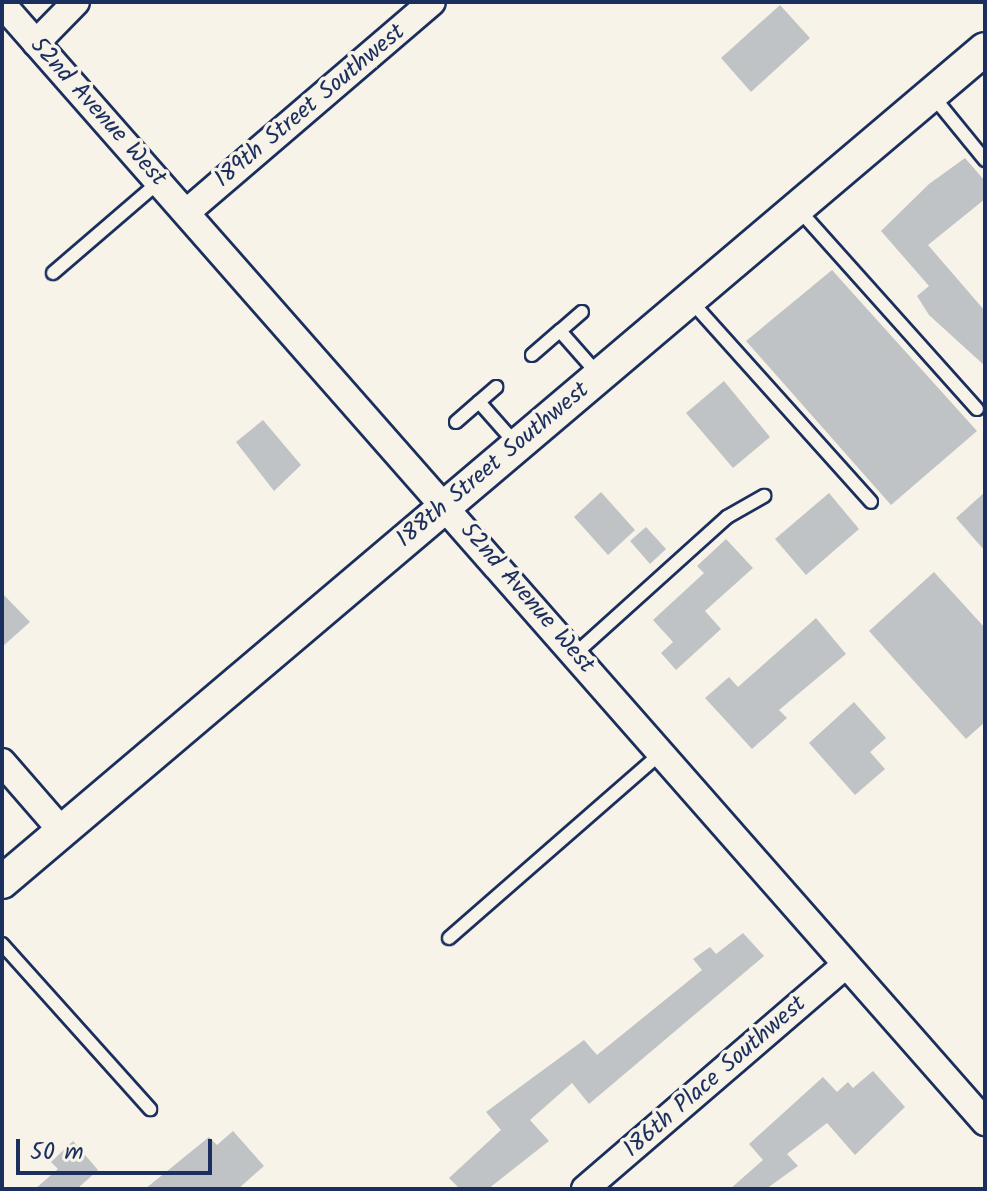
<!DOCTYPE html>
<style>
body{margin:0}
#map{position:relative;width:987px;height:1191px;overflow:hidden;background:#f7f3e8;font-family:Kalam,sans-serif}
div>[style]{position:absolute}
.building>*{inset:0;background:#c0c3c5}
.roads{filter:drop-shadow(2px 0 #1b2f5e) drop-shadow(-2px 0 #1b2f5e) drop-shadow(0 2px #1b2f5e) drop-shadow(0 -2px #1b2f5e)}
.service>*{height:12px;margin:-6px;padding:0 6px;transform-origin:6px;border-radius:6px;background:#f7f3e8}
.minor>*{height:26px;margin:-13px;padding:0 13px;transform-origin:13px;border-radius:13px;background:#f7f3e8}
.tertiary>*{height:32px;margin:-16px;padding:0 16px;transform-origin:16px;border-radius:16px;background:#f7f3e8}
span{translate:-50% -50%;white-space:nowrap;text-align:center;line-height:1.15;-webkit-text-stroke:7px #f7f3e8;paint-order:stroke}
.street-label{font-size:24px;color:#1b2f5e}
.frame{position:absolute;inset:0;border:4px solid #1b2f5e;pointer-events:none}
.scale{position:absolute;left:16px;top:1139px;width:196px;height:36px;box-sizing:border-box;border:4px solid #1b2f5e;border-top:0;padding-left:10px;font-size:24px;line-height:28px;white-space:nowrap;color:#1b2f5e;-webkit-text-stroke:6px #f7f3e8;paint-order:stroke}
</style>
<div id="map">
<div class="building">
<i style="clip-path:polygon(780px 5px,810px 38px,751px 92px,721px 58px)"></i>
<i style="clip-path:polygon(965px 158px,985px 181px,985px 199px,928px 245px,985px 311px,985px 366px,929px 315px,917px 296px,929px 286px,881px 231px,929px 184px)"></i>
<i style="clip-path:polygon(832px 270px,977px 431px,891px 505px,746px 341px)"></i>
<i style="clip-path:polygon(724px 381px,770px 437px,733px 468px,686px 413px)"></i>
<i style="clip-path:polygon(263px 420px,301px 465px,274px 491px,236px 442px)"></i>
<i style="clip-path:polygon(601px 492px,635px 530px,608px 555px,574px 517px)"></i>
<i style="clip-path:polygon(985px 492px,985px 551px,956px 518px)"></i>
<i style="clip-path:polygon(829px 493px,859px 529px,806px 575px,775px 539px)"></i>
<i style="clip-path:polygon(646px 527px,666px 549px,650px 564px,630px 541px)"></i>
<i style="clip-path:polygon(726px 539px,753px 568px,705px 611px,721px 629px,676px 670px,661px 653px,673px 642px,653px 620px,704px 573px,697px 566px)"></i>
<i style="clip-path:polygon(934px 572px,985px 628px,985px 722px,966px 739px,869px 631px)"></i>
<i style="clip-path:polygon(2px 593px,30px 622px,2px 647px)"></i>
<i style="clip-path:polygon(816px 618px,846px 654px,779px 710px,787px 718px,752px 749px,705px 698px,729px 677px,738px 687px)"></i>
<i style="clip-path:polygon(854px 702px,886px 738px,870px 752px,885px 769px,855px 795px,809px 743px)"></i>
<i style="clip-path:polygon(743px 933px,764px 956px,589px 1104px,572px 1083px,530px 1120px,549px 1141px,488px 1189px,460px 1189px,449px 1178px,501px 1130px,486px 1112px,584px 1040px,597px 1055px,702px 970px,693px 959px,710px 947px,716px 954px)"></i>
<i style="clip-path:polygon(873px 1071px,905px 1107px,855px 1155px,827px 1123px,787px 1154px,798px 1166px,766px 1189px,730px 1189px,763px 1160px,749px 1144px,823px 1077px,837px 1092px,848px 1082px,853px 1088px)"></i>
<i style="clip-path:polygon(233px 1131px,264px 1166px,238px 1189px,145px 1189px,209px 1137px,217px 1145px)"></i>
<i style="clip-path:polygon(73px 1141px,98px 1170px,77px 1189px,35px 1189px,58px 1169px,51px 1162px)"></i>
</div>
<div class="roads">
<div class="service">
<i style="left:932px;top:95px;width:84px;rotate:50.8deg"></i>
<i style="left:799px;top:210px;width:267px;rotate:48.2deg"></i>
<i style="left:53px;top:273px;width:143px;rotate:-40.7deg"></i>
<i style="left:690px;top:300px;width:271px;rotate:48.1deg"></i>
<i style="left:560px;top:331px;width:29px;rotate:-41deg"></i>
<i style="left:532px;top:355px;width:37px;rotate:-41deg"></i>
<i style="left:560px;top:331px;width:56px;rotate:48.6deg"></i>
<i style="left:479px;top:402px;width:23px;rotate:-41deg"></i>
<i style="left:456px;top:422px;width:30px;rotate:-41deg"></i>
<i style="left:479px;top:402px;width:57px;rotate:48.5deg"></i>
<i style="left:575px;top:654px;width:205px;rotate:-42deg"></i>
<i style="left:727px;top:517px;width:43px;rotate:-29.6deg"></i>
<i style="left:449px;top:938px;width:280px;rotate:-41.1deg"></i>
<i style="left:2px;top:944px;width:222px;rotate:48.1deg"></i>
</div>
<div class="minor">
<i style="left:2px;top:4px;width:1489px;rotate:48.68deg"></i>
<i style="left:36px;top:43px;width:57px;rotate:-45.7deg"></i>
<i style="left:188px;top:211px;width:321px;rotate:-40.6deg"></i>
<i style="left:2px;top:762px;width:91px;rotate:49deg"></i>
<i style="left:585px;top:1189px;width:343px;rotate:-40.7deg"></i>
</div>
<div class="tertiary">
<i style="left:2px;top:882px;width:1288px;rotate:-40.28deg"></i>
</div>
</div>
<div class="street-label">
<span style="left:310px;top:106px;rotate:-40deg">189th Street Southwest</span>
<span style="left:98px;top:112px;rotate:48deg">52nd Avenue West</span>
<span style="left:493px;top:465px;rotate:-40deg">188th Street Southwest</span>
<span style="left:527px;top:598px;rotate:49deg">52nd Avenue West</span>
<span style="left:715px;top:1077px;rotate:-41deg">186th Place Southwest</span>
</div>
<div class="frame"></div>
<div class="scale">50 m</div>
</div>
